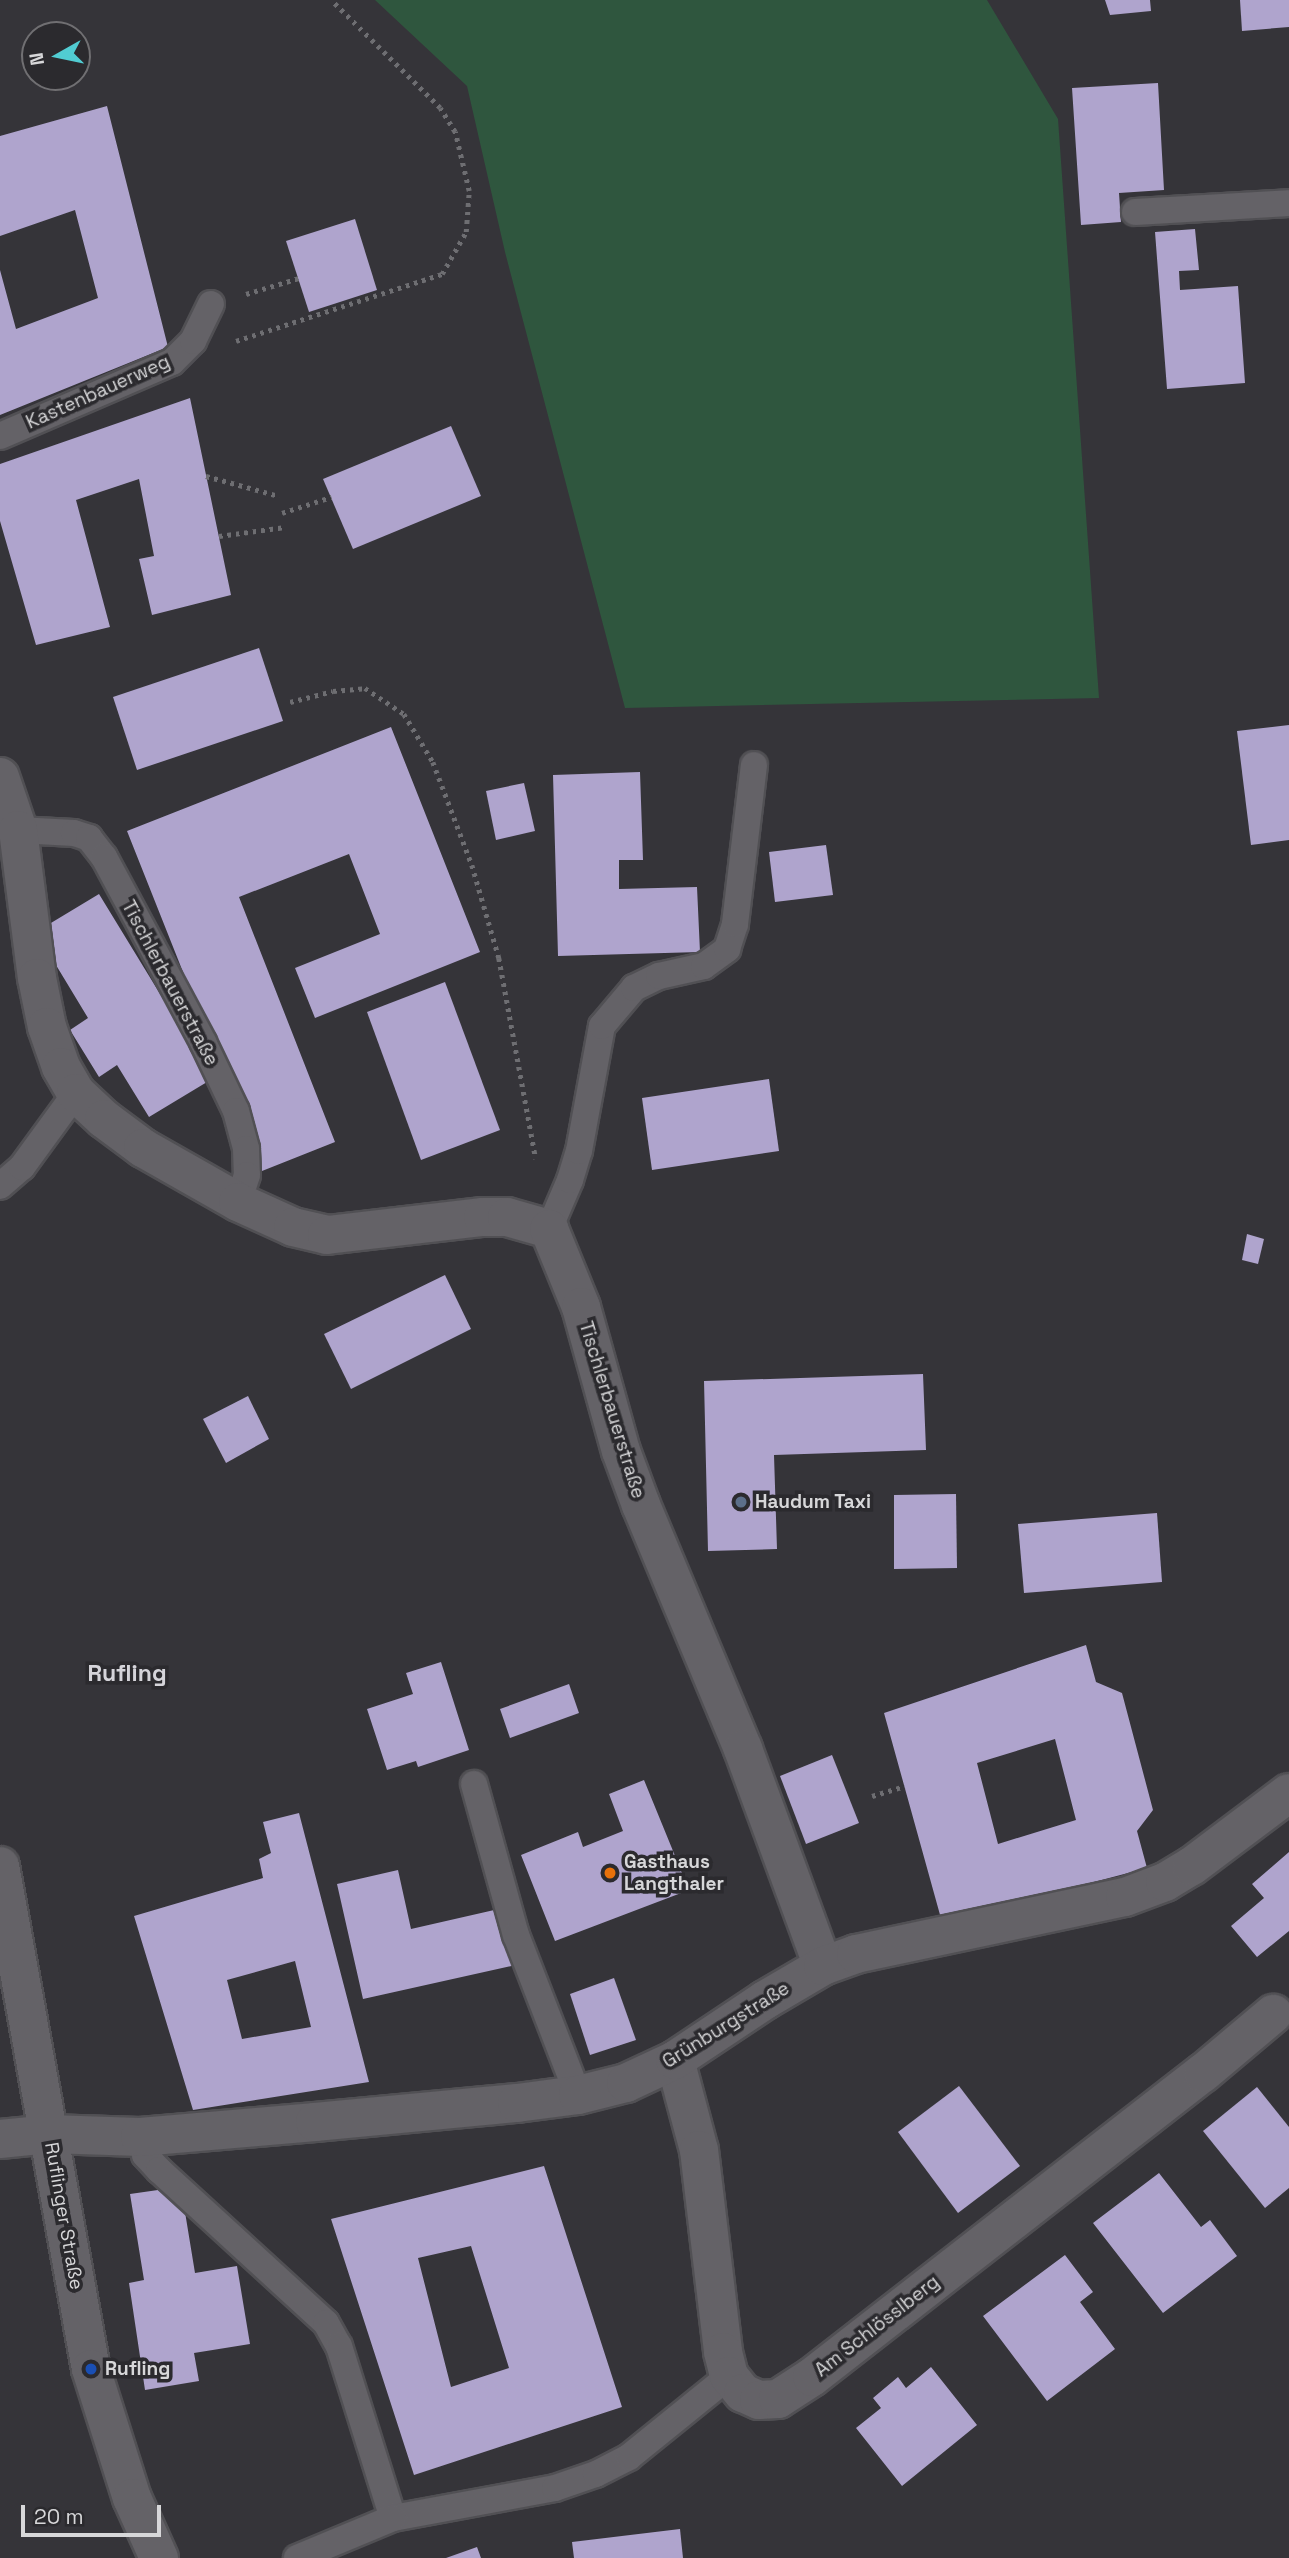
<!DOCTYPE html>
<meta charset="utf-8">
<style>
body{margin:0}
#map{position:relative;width:1289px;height:2558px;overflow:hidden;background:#353439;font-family:"Space Grotesk",sans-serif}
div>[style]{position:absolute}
.green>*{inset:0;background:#2f563e}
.building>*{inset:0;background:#afa4cd}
.path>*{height:4.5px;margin-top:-2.25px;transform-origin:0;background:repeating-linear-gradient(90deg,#6e6e72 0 3.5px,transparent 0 8.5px)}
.roads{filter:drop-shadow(2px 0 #515054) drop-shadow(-2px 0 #515054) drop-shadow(0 2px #515054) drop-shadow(0 -2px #515054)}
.service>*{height:26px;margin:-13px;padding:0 13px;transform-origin:13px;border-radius:13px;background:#646267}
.minor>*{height:38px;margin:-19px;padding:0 19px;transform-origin:19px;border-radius:19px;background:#646267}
.tertiary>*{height:38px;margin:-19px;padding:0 19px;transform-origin:19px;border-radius:19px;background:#646267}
.dots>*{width:19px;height:19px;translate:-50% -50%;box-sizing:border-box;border:4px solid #2b2a2e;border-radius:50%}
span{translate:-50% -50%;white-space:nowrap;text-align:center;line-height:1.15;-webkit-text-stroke:7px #2b2a2e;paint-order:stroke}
.street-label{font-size:19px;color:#d7d7d9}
.poi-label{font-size:19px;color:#d7d7d9;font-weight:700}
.left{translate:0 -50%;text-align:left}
.quarter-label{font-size:23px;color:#d5d4da;font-weight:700}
.north{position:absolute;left:21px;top:21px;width:70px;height:70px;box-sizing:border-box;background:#2b2a2e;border:2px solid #706f72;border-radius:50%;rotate:261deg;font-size:19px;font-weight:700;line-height:28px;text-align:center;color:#d7d7d9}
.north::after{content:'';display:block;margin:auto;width:24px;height:32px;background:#51ccd2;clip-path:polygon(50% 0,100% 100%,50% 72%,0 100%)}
.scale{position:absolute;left:21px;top:2505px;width:140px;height:32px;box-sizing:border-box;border:4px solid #d7d7d9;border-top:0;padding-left:9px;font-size:21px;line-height:24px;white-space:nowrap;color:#d7d7d9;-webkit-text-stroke:5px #2b2a2e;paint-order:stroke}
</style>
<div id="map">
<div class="green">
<i style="clip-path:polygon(375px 0,987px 0,1058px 119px,1099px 698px,625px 708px,505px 252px,467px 86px)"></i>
</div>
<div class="building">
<i style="clip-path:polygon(1105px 0,1150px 0,1151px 11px,1110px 15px)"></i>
<i style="clip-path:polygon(1240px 0,1289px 0,1289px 27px,1242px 31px)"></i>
<i style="clip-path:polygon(1158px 83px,1164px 190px,1119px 193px,1121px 222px,1081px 225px,1072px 88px)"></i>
<i style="clip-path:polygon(107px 106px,168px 347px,0 415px,0 270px,16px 329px,98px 298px,75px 210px,0 236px,0 136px)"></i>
<i style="clip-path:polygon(355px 219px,377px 290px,309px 312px,286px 241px)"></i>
<i style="clip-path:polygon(1195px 229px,1199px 270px,1179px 271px,1180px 290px,1238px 286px,1245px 383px,1167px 389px,1155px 232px)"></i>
<i style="clip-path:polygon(190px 398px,231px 595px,152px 615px,139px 559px,154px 556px,139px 479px,76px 500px,110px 627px,36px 645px,0 521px,0 464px)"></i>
<i style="clip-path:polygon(451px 426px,481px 496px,353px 549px,323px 479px)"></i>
<i style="clip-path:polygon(259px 648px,283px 721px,137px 770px,113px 697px)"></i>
<i style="clip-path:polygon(1289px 725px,1289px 840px,1251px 845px,1237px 731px)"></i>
<i style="clip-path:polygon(391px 727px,480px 952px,315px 1018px,295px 968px,380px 934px,349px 854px,239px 897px,335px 1142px,262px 1171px,127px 831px)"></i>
<i style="clip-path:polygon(640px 772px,643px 860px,619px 860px,619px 889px,697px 887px,700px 952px,558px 956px,553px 775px)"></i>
<i style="clip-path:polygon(524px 783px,535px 831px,496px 840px,486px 791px)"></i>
<i style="clip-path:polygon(826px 845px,833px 895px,775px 902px,769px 852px)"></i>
<i style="clip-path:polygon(99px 894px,212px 1079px,149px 1117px,117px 1065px,99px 1077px,70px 1030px,88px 1018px,36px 932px)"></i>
<i style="clip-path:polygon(445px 982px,500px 1130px,421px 1160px,367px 1012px)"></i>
<i style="clip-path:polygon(769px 1079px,779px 1151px,652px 1170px,642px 1098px)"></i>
<i style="clip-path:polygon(1247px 1234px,1264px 1239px,1258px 1264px,1242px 1260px)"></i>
<i style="clip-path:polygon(445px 1275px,471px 1329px,351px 1389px,324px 1334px)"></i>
<i style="clip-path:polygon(923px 1374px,926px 1450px,774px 1455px,777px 1549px,708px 1551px,704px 1381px)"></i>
<i style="clip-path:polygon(248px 1396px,269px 1439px,226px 1463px,203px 1419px)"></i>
<i style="clip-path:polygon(956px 1494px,957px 1568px,894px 1569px,894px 1495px)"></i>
<i style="clip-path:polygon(1157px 1513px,1162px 1582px,1024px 1593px,1018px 1524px)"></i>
<i style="clip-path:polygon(evenodd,1086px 1645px,1096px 1682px,1122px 1693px,1153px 1810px,1137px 1831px,1147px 1868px,942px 1922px,884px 1713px,1086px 1645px,1055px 1739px,1076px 1820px,998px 1844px,977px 1763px,1055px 1739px)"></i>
<i style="clip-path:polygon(441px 1662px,469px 1750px,418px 1767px,416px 1761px,387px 1770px,367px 1709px,413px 1694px,406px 1673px)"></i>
<i style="clip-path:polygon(569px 1684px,579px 1713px,510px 1738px,500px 1709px)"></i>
<i style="clip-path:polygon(832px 1755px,859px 1823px,806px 1844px,780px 1776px)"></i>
<i style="clip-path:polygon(644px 1780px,689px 1890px,555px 1941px,521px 1855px,578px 1832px,583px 1847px,623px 1831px,609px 1794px)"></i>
<i style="clip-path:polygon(evenodd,299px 1813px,369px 2082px,193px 2110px,134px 1916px,263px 1878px,259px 1859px,271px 1853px,263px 1822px,299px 1813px,295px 1961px,311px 2027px,242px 2039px,227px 1980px,295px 1961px)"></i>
<i style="clip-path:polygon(1289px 1852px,1289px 1931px,1257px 1957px,1231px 1926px,1264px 1898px,1252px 1884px)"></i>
<i style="clip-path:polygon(398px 1870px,411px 1929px,503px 1908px,516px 1965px,363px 1999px,337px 1884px)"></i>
<i style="clip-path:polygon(614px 1978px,636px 2040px,590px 2055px,570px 1994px)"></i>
<i style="clip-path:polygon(959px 2086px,1020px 2166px,958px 2213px,898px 2132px)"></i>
<i style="clip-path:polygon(1257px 2087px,1289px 2127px,1289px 2188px,1265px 2208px,1203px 2131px)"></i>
<i style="clip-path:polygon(evenodd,544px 2166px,622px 2407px,414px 2475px,331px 2219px,544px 2166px,471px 2246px,509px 2368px,451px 2387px,418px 2258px,471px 2246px)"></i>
<i style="clip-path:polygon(1159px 2173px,1201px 2227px,1210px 2220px,1237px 2256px,1163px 2313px,1093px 2223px)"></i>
<i style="clip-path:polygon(158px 2190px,185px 2212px,195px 2273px,237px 2266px,250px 2344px,194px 2353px,199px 2381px,145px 2390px,129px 2283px,144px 2280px,130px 2194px)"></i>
<i style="clip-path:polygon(1065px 2255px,1093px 2292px,1080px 2302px,1115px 2349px,1047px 2401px,983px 2316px)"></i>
<i style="clip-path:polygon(931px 2367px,977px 2425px,902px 2486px,856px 2428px,881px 2408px,873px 2398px,898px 2377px,906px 2388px)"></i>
<i style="clip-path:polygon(680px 2529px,683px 2558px,574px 2558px,572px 2542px)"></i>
<i style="clip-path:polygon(477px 2547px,481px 2558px,446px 2558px)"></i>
</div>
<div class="path">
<i style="left:246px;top:294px;width:55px;rotate:-16.8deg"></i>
<i style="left:236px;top:341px;width:217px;rotate:-18deg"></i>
<i style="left:442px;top:274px;width:48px;rotate:-60.3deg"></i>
<i style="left:466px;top:232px;width:41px;rotate:-85.8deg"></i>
<i style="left:469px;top:191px;width:61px;rotate:-103.3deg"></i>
<i style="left:455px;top:132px;width:28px;rotate:-122deg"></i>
<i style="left:440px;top:108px;width:153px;rotate:-135.3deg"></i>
<i style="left:206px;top:476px;width:76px;rotate:15.3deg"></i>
<i style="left:282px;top:513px;width:52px;rotate:-18.1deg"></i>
<i style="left:219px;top:536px;width:67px;rotate:-7.8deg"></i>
<i style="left:290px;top:702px;width:44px;rotate:-14.3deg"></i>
<i style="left:333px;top:691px;width:32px;rotate:-5deg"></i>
<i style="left:365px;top:688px;width:47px;rotate:33.7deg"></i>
<i style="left:404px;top:714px;width:56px;rotate:58.9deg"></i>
<i style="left:433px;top:762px;width:110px;rotate:69.3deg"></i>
<i style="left:472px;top:865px;width:97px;rotate:73.8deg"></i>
<i style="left:499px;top:958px;width:204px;rotate:79.6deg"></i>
<i style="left:872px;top:1796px;width:34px;rotate:-17deg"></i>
</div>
<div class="roads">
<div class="service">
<i style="left:1135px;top:212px;width:154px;rotate:-3.3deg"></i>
<i style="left:0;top:436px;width:187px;rotate:-23.3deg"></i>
<i style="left:172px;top:362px;width:30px;rotate:-45deg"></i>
<i style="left:193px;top:341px;width:41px;rotate:-64.1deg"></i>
<i style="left:18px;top:830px;width:56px;rotate:3.1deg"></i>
<i style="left:74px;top:833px;width:16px;rotate:18deg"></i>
<i style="left:89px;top:838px;width:24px;rotate:52deg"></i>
<i style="left:104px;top:857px;width:210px;rotate:61.8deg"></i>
<i style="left:203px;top:1042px;width:76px;rotate:64.4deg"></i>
<i style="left:236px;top:1111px;width:39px;rotate:75deg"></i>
<i style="left:246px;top:1149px;width:26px;rotate:88deg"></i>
<i style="left:247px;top:1175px;width:28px;rotate:108deg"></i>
<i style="left:0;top:1186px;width:29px;rotate:-41deg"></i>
<i style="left:22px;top:1167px;width:92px;rotate:-53.9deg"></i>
<i style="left:549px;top:1229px;width:53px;rotate:-66.8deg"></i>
<i style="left:570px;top:1180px;width:30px;rotate:-73deg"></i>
<i style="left:579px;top:1151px;width:127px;rotate:-79.6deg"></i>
<i style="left:602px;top:1026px;width:50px;rotate:-49.9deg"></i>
<i style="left:634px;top:988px;width:28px;rotate:-26deg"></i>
<i style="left:659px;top:976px;width:46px;rotate:-12.5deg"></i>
<i style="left:704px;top:966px;width:29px;rotate:-36deg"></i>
<i style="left:727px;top:949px;width:26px;rotate:-72deg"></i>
<i style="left:735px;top:924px;width:160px;rotate:-83.2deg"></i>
<i style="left:474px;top:1784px;width:157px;rotate:74.5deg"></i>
<i style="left:516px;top:1935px;width:172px;rotate:68.8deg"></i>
<i style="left:140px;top:2137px;width:19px;rotate:74deg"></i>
<i style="left:145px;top:2155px;width:21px;rotate:47deg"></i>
<i style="left:159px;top:2170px;width:226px;rotate:42.5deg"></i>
<i style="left:326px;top:2323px;width:26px;rotate:61deg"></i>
<i style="left:339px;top:2346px;width:180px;rotate:72.6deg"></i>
<i style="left:393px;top:2518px;width:165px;rotate:-10.5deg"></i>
<i style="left:555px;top:2488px;width:43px;rotate:-18.9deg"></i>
<i style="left:596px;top:2474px;width:37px;rotate:-27deg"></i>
<i style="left:629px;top:2457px;width:129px;rotate:-39deg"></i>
<i style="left:297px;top:2558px;width:104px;rotate:-22.6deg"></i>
</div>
<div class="minor">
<i style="left:0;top:777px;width:56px;rotate:71.2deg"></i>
<i style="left:18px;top:830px;width:149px;rotate:82.7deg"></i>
<i style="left:37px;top:978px;width:50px;rotate:78.5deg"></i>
<i style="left:47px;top:1027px;width:42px;rotate:70.7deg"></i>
<i style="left:61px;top:1067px;width:30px;rotate:60deg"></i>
<i style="left:76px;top:1093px;width:38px;rotate:43deg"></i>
<i style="left:104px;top:1119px;width:49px;rotate:36.6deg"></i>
<i style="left:143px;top:1148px;width:109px;rotate:29.6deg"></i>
<i style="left:238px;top:1202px;width:60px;rotate:24.4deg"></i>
<i style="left:293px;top:1227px;width:35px;rotate:13deg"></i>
<i style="left:327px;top:1235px;width:157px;rotate:-6.6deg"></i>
<i style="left:483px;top:1217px;width:24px"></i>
<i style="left:507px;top:1217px;width:44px;rotate:15.9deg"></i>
<i style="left:549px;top:1229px;width:84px;rotate:67.7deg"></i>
<i style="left:581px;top:1307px;width:149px;rotate:74.5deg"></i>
<i style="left:621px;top:1451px;width:58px;rotate:69.7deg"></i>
<i style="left:641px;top:1505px;width:264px;rotate:67.3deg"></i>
<i style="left:743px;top:1749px;width:231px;rotate:69.8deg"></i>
<i style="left:675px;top:2060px;width:93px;rotate:75.1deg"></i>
<i style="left:699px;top:2150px;width:203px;rotate:83.2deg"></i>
<i style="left:723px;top:2352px;width:25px;rotate:76deg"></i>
<i style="left:729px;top:2376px;width:22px;rotate:51deg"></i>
<i style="left:743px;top:2393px;width:17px;rotate:24deg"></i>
<i style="left:759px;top:2400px;width:19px;rotate:-3deg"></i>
<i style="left:778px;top:2399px;width:40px;rotate:-32.9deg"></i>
<i style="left:812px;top:2377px;width:495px;rotate:-37.9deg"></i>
<i style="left:1203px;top:2073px;width:92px;rotate:-40.1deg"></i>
<i style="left:0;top:2139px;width:49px;rotate:-5.8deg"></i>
<i style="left:49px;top:2134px;width:91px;rotate:1.9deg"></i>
<i style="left:140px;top:2137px;width:176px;rotate:-4.9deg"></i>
<i style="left:315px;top:2122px;width:203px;rotate:-5.4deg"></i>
<i style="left:517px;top:2103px;width:62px;rotate:-7.5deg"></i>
<i style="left:578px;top:2095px;width:49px;rotate:-14deg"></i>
<i style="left:626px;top:2083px;width:54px;rotate:-25.1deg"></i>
<i style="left:675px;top:2060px;width:108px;rotate:-33.7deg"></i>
<i style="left:765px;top:2000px;width:67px;rotate:-30.4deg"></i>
<i style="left:823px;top:1966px;width:35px;rotate:-20deg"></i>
<i style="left:856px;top:1954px;width:275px;rotate:-12deg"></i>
<i style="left:1125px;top:1897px;width:43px;rotate:-20.6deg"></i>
<i style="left:1165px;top:1882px;width:31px;rotate:-31deg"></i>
<i style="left:1192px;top:1866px;width:121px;rotate:-37deg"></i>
</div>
<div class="tertiary">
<i style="left:0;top:1866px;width:511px;rotate:79.75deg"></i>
<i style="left:91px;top:2369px;width:135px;rotate:72.4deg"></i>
<i style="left:132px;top:2498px;width:66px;rotate:65.8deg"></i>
</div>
</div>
<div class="dots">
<i style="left:741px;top:1502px;background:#5c6f8a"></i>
<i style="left:610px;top:1873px;background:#e8710a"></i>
<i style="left:91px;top:2369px;background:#1a4fb4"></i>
</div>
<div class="street-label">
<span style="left:98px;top:392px;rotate:-24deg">Kastenbauerweg</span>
<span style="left:170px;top:983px;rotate:62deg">Tischlerbauerstraße</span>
<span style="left:612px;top:1410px;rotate:73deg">Tischlerbauerstraße</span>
<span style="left:726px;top:2025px;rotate:-32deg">Grünburgstraße</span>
<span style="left:64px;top:2216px;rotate:80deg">Ruflinger Straße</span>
<span style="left:877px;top:2326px;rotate:-38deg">Am Schlösslberg</span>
</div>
<div class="poi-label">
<span class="left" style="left:755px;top:1502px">Haudum Taxi</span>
<span class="left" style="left:624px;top:1873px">Gasthaus<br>Langthaler</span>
<span class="left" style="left:105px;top:2369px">Rufling</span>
</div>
<div class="quarter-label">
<span style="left:127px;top:1673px">Rufling</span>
</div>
<div class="north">N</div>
<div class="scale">20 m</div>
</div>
